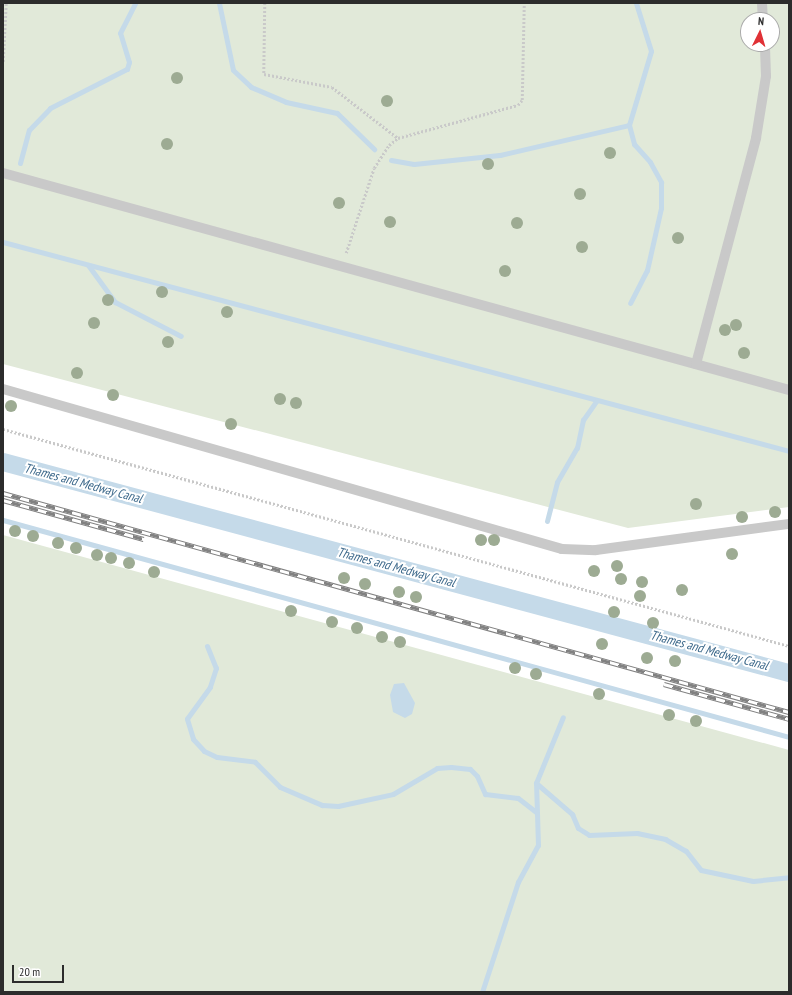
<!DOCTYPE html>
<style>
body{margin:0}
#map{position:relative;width:792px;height:995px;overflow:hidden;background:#fff;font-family:"PT Sans Narrow",sans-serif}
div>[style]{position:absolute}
.green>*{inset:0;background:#e1e9d9}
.water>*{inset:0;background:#c5dae9}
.stream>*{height:5px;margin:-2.5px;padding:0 2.5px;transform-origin:2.5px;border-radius:2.5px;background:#c5dae9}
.canal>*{height:18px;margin:-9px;padding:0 9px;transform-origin:9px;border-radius:9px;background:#c5dae9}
.path>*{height:2.5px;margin-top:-1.25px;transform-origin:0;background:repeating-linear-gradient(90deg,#c9c9c9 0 2px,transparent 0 4px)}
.service>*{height:10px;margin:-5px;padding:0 5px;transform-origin:5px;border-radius:5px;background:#c9c9c9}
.rail>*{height:4.5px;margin-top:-2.25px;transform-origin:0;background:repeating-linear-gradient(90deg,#fff 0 9px,#818181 0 18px);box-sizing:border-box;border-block:1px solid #818181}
.trees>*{width:12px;height:12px;margin:-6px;border-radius:50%;background:#9dab93}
span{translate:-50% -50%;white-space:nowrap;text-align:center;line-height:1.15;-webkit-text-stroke:4px #fff;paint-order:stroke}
.water-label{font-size:13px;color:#3d698b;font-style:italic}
.frame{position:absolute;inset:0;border:4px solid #2c2c2c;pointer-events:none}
.north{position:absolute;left:740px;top:12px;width:40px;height:40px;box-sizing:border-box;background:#fff;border:1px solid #ababab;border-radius:50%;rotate:5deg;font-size:11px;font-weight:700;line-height:16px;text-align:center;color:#2c2c2c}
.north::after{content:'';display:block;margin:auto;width:14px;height:18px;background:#e03136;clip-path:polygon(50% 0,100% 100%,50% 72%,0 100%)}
.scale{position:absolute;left:12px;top:965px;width:52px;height:18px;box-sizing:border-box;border:2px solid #2c2c2c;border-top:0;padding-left:5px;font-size:12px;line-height:14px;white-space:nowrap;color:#2c2c2c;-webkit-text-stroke:3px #fff;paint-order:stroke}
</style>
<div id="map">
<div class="green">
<i style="clip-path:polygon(evenodd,3px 3px,789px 3px,789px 507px,628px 528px,3px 364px,3px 3px,748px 20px,772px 20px,772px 44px,748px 44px,748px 20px)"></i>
<i style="clip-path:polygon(3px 535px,789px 750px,789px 992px,3px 992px)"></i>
</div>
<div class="water">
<i style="clip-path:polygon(404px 683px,415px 703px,412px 714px,405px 718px,393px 712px,390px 695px,394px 684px)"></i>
</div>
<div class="stream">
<i style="left:219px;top:3px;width:68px;rotate:78.2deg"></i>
<i style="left:233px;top:70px;width:25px;rotate:43deg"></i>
<i style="left:251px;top:87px;width:38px;rotate:23deg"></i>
<i style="left:286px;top:102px;width:52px;rotate:12.2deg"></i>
<i style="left:337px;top:113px;width:52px;rotate:44.2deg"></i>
<i style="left:629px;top:125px;width:77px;rotate:-73.4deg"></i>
<i style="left:651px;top:51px;width:50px;rotate:-107.4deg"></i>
<i style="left:391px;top:160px;width:23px;rotate:10deg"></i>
<i style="left:414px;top:164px;width:86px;rotate:-6deg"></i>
<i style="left:500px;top:155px;width:132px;rotate:-13.1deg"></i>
<i style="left:629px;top:125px;width:20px;rotate:75deg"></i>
<i style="left:634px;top:144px;width:24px;rotate:48deg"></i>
<i style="left:650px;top:162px;width:23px;rotate:61deg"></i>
<i style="left:661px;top:182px;width:26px;rotate:90deg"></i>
<i style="left:661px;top:208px;width:64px;rotate:102.7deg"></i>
<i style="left:647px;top:270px;width:37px;rotate:117deg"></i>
<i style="left:20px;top:163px;width:34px;rotate:-75deg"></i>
<i style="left:29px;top:130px;width:30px;rotate:-46deg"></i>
<i style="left:50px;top:108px;width:86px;rotate:-26.9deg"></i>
<i style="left:127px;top:69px;width:7px;rotate:-74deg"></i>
<i style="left:129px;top:62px;width:30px;rotate:-107deg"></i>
<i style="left:120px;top:33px;width:34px;rotate:-63deg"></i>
<i style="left:3px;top:242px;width:813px;rotate:14.89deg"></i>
<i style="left:88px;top:265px;width:46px;rotate:53.9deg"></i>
<i style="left:115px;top:302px;width:74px;rotate:27.3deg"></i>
<i style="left:3px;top:520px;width:815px;rotate:15.43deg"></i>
<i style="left:547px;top:521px;width:40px;rotate:-75.6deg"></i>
<i style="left:557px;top:482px;width:39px;rotate:-60deg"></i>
<i style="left:577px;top:448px;width:29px;rotate:-78deg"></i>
<i style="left:583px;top:420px;width:24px;rotate:-55deg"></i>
<i style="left:207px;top:646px;width:24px;rotate:68deg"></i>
<i style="left:216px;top:668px;width:20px;rotate:108deg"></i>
<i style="left:210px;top:687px;width:39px;rotate:126deg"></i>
<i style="left:187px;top:719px;width:21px;rotate:73deg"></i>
<i style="left:193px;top:739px;width:16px;rotate:47deg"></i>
<i style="left:204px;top:751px;width:14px;rotate:25deg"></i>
<i style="left:217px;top:757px;width:38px;rotate:7deg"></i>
<i style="left:255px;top:762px;width:35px;rotate:45deg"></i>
<i style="left:280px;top:787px;width:46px;rotate:23.2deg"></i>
<i style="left:322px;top:805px;width:16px;rotate:4deg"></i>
<i style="left:338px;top:806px;width:56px;rotate:-12.3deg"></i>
<i style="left:393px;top:794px;width:51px;rotate:-30.6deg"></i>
<i style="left:437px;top:768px;width:14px;rotate:-4deg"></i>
<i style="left:451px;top:767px;width:19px;rotate:6deg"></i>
<i style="left:470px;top:769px;width:10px;rotate:45deg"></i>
<i style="left:477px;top:776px;width:20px;rotate:66deg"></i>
<i style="left:485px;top:794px;width:33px;rotate:7deg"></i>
<i style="left:518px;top:798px;width:24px;rotate:38deg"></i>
<i style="left:536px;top:783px;width:48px;rotate:40.7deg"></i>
<i style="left:572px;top:814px;width:15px;rotate:67deg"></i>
<i style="left:578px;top:828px;width:13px;rotate:32deg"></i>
<i style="left:589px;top:835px;width:48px;rotate:-2.4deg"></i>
<i style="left:637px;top:833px;width:29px;rotate:12deg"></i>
<i style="left:665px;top:839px;width:24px;rotate:30deg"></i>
<i style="left:686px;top:851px;width:24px;rotate:52deg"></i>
<i style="left:701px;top:870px;width:53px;rotate:11.9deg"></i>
<i style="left:753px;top:881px;width:36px;rotate:-6deg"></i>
<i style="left:482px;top:992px;width:116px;rotate:-71.9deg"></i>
<i style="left:518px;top:882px;width:42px;rotate:-61.6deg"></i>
<i style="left:538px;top:845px;width:62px;rotate:-91.8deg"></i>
<i style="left:536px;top:783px;width:71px;rotate:-67.8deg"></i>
</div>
<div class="canal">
<i style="left:3px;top:462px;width:814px;rotate:15.03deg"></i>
</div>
<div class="path">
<i style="left:265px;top:3px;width:71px;rotate:90.8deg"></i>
<i style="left:264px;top:74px;width:69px;rotate:10.8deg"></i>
<i style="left:332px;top:87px;width:83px;rotate:37.7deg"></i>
<i style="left:398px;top:138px;width:124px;rotate:-15.4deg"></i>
<i style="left:518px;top:105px;width:6px;rotate:-51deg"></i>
<i style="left:522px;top:100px;width:97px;rotate:-88.8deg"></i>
<i style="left:3px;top:62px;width:59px;rotate:-87.1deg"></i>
<i style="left:346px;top:253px;width:89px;rotate:-71.8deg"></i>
<i style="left:374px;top:168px;width:27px;rotate:-57deg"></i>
<i style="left:389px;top:145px;width:11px;rotate:-38deg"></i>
<i style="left:3px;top:429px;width:815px;rotate:15.43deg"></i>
</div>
<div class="service">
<i style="left:762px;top:3px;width:17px;rotate:87deg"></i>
<i style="left:3px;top:173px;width:815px;rotate:15.43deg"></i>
<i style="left:696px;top:364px;width:234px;rotate:-75.1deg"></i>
<i style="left:756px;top:138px;width:63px;rotate:-80.8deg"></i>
<i style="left:766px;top:76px;width:32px;rotate:-92deg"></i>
<i style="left:3px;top:389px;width:581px;rotate:15.97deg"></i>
<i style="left:562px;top:549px;width:34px;rotate:2deg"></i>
<i style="left:596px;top:550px;width:195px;rotate:-7.7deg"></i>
</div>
<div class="rail">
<i style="left:3px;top:493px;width:816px;rotate:15.57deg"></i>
<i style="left:3px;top:500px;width:146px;rotate:15.5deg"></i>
<i style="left:664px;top:684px;width:130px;rotate:15.6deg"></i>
</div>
<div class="trees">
<i style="left:177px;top:78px"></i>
<i style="left:387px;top:101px"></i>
<i style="left:167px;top:144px"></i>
<i style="left:610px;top:153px"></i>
<i style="left:488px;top:164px"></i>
<i style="left:580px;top:194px"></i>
<i style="left:339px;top:203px"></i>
<i style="left:390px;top:222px"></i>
<i style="left:517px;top:223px"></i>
<i style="left:678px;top:238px"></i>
<i style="left:582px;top:247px"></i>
<i style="left:505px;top:271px"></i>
<i style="left:162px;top:292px"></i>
<i style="left:108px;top:300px"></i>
<i style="left:227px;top:312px"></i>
<i style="left:94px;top:323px"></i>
<i style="left:736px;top:325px"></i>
<i style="left:725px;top:330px"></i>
<i style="left:168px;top:342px"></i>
<i style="left:744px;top:353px"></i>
<i style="left:77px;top:373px"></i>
<i style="left:113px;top:395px"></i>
<i style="left:280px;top:399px"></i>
<i style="left:296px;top:403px"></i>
<i style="left:11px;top:406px"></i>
<i style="left:231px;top:424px"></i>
<i style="left:696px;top:504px"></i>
<i style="left:775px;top:512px"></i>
<i style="left:742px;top:517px"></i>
<i style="left:15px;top:531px"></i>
<i style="left:33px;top:536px"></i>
<i style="left:481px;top:540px"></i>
<i style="left:494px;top:540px"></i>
<i style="left:58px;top:543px"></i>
<i style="left:76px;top:548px"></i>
<i style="left:732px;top:554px"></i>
<i style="left:97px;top:555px"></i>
<i style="left:111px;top:558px"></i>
<i style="left:129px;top:563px"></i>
<i style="left:617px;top:566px"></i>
<i style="left:594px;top:571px"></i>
<i style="left:154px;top:572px"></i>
<i style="left:344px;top:578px"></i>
<i style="left:621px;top:579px"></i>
<i style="left:642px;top:582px"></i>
<i style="left:365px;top:584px"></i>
<i style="left:682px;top:590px"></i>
<i style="left:399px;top:592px"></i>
<i style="left:640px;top:596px"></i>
<i style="left:416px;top:597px"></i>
<i style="left:291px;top:611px"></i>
<i style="left:614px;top:612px"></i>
<i style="left:332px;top:622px"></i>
<i style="left:653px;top:623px"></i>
<i style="left:357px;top:628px"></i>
<i style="left:382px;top:637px"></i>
<i style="left:400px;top:642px"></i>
<i style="left:602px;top:644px"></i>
<i style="left:647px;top:658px"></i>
<i style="left:675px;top:661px"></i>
<i style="left:515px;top:668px"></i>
<i style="left:536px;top:674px"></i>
<i style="left:599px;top:694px"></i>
<i style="left:669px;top:715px"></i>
<i style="left:696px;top:721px"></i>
</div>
<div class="water-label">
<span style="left:83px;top:484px;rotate:15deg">Thames and Medway Canal</span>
<span style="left:396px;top:568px;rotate:15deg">Thames and Medway Canal</span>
<span style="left:709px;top:651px;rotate:15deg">Thames and Medway Canal</span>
</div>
<div class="frame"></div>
<div class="north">N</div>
<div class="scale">20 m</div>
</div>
